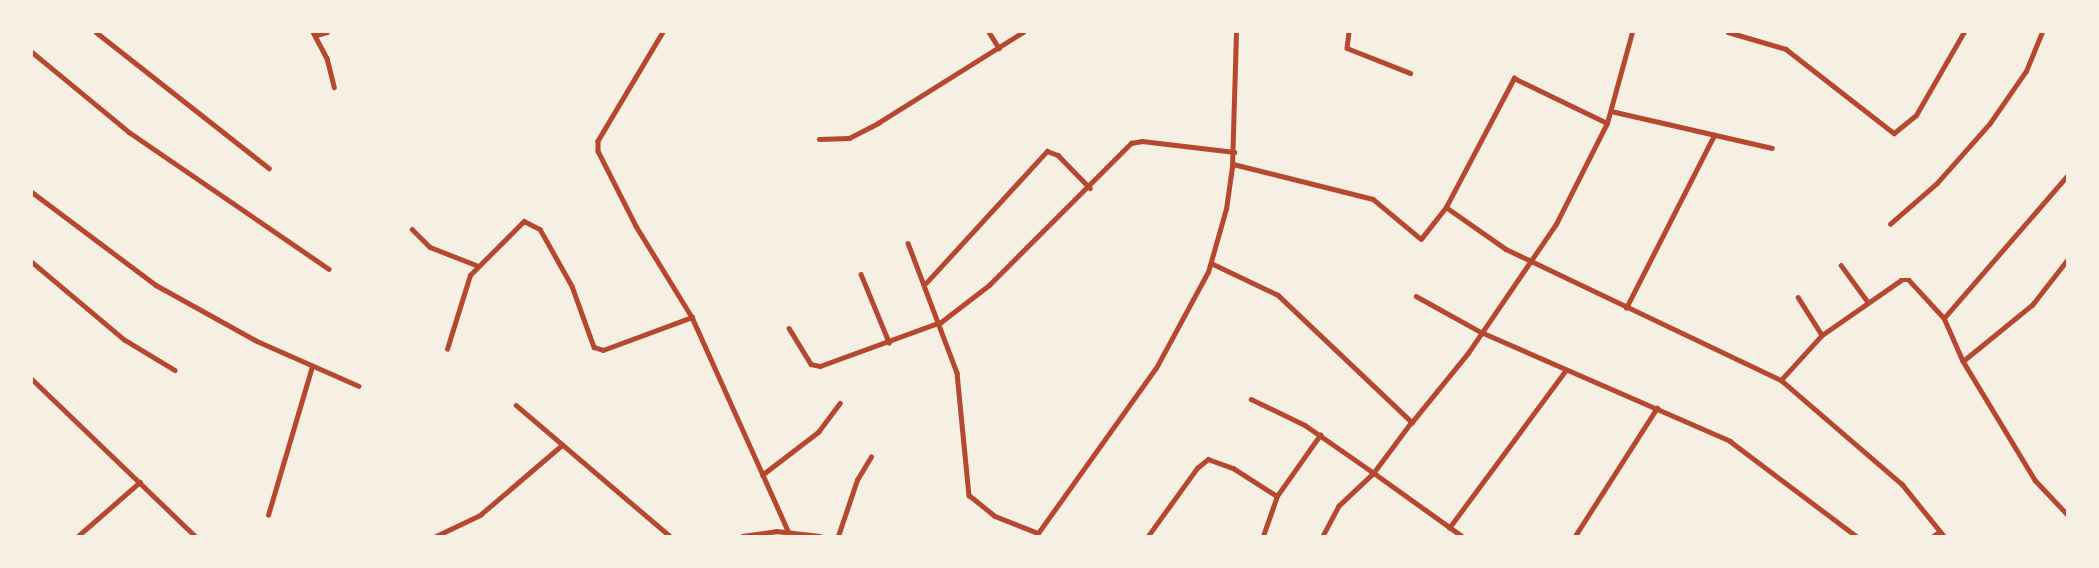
<!DOCTYPE html>
<style>
body{margin:0}
#map{position:relative;width:2099px;height:568px;overflow:hidden;background:#f6efe4;font-family:"Public Sans",sans-serif}
div>[style]{position:absolute}
.minor>*{height:4.5px;margin:-2.25px;padding:0 2.25px;transform-origin:2.25px;border-radius:2.25px;background:#b5482f}
span{translate:-50% -50%;white-space:nowrap;text-align:center;line-height:1.15;-webkit-text-stroke:7px #f6efe4;paint-order:stroke}
.frame{position:absolute;inset:0;border:33px solid #f6efe4;pointer-events:none}
</style>
<div id="map">
<div class="minor">
<i style="left:96px;top:32px;width:220px;rotate:38.2deg"></i>
<i style="left:313px;top:32px;width:30px;rotate:62deg"></i>
<i style="left:327px;top:58px;width:30px;rotate:76deg"></i>
<i style="left:663px;top:32px;width:127px;rotate:120.8deg"></i>
<i style="left:598px;top:141px;width:10px;rotate:90deg"></i>
<i style="left:598px;top:151px;width:84px;rotate:63.1deg"></i>
<i style="left:636px;top:226px;width:107px;rotate:58.4deg"></i>
<i style="left:692px;top:317px;width:235px;rotate:65.8deg"></i>
<i style="left:989px;top:32px;width:19px;rotate:58deg"></i>
<i style="left:1349px;top:32px;width:16px;rotate:97deg"></i>
<i style="left:1347px;top:48px;width:68px;rotate:21.6deg"></i>
<i style="left:1728px;top:32px;width:60px;rotate:16.3deg"></i>
<i style="left:1786px;top:49px;width:137px;rotate:37.9deg"></i>
<i style="left:1894px;top:133px;width:28px;rotate:-39deg"></i>
<i style="left:1916px;top:115px;width:96px;rotate:-60deg"></i>
<i style="left:316px;top:35px;width:11px;rotate:-15deg"></i>
<i style="left:32px;top:52px;width:126px;rotate:39.5deg"></i>
<i style="left:129px;top:132px;width:242px;rotate:34.4deg"></i>
<i style="left:1611px;top:111px;width:165px;rotate:12.9deg"></i>
<i style="left:819px;top:139px;width:30px;rotate:-2deg"></i>
<i style="left:849px;top:138px;width:33px;rotate:-27deg"></i>
<i style="left:878px;top:123px;width:171px;rotate:-32.1deg"></i>
<i style="left:1233px;top:164px;width:144px;rotate:14deg"></i>
<i style="left:1373px;top:199px;width:62px;rotate:39.8deg"></i>
<i style="left:1421px;top:239px;width:41px;rotate:-52deg"></i>
<i style="left:1446px;top:207px;width:146px;rotate:-62.2deg"></i>
<i style="left:1514px;top:78px;width:103px;rotate:25.8deg"></i>
<i style="left:32px;top:192px;width:155px;rotate:36.9deg"></i>
<i style="left:156px;top:285px;width:115px;rotate:29deg"></i>
<i style="left:257px;top:341px;width:111px;rotate:23.8deg"></i>
<i style="left:1446px;top:207px;width:73px;rotate:35deg"></i>
<i style="left:1506px;top:249px;width:305px;rotate:25.5deg"></i>
<i style="left:1781px;top:380px;width:160px;rotate:40.7deg"></i>
<i style="left:1902px;top:484px;width:67px;rotate:51.1deg"></i>
<i style="left:1890px;top:224px;width:62px;rotate:-41.1deg"></i>
<i style="left:1937px;top:183px;width:80px;rotate:-48.5deg"></i>
<i style="left:1990px;top:123px;width:63px;rotate:-55.3deg"></i>
<i style="left:2026px;top:71px;width:42px;rotate:-67.7deg"></i>
<i style="left:412px;top:229px;width:25px;rotate:45deg"></i>
<i style="left:430px;top:247px;width:49px;rotate:21.4deg"></i>
<i style="left:908px;top:243px;width:139px;rotate:69.3deg"></i>
<i style="left:957px;top:373px;width:123px;rotate:84.4deg"></i>
<i style="left:969px;top:495px;width:33px;rotate:39deg"></i>
<i style="left:995px;top:516px;width:46px;rotate:21.6deg"></i>
<i style="left:32px;top:262px;width:121px;rotate:40deg"></i>
<i style="left:125px;top:340px;width:58px;rotate:31deg"></i>
<i style="left:1211px;top:263px;width:74px;rotate:25.5deg"></i>
<i style="left:1278px;top:295px;width:185px;rotate:43.5deg"></i>
<i style="left:1412px;top:422px;width:64px;rotate:126.7deg"></i>
<i style="left:1374px;top:473px;width:108px;rotate:35.6deg"></i>
<i style="left:1841px;top:265px;width:46px;rotate:53.9deg"></i>
<i style="left:861px;top:274px;width:74px;rotate:67.6deg"></i>
<i style="left:926px;top:283px;width:179px;rotate:-47.5deg"></i>
<i style="left:1047px;top:151px;width:12px;rotate:20deg"></i>
<i style="left:1058px;top:155px;width:46px;rotate:45.9deg"></i>
<i style="left:1416px;top:296px;width:74px;rotate:29deg"></i>
<i style="left:1481px;top:332px;width:272px;rotate:23.6deg"></i>
<i style="left:1730px;top:441px;width:158px;rotate:37deg"></i>
<i style="left:1798px;top:297px;width:45px;rotate:57.7deg"></i>
<i style="left:1626px;top:308px;width:194px;rotate:-63deg"></i>
<i style="left:1944px;top:318px;width:189px;rotate:-49.1deg"></i>
<i style="left:789px;top:328px;width:42px;rotate:58.6deg"></i>
<i style="left:811px;top:364px;width:9px;rotate:13deg"></i>
<i style="left:820px;top:366px;width:129px;rotate:-20deg"></i>
<i style="left:941px;top:322px;width:61px;rotate:-37.6deg"></i>
<i style="left:989px;top:285px;width:201px;rotate:-45deg"></i>
<i style="left:1131px;top:143px;width:11px;rotate:-10deg"></i>
<i style="left:1142px;top:141px;width:93px;rotate:6.8deg"></i>
<i style="left:447px;top:349px;width:77px;rotate:-72.7deg"></i>
<i style="left:470px;top:275px;width:76px;rotate:-45deg"></i>
<i style="left:524px;top:221px;width:18px;rotate:27deg"></i>
<i style="left:540px;top:229px;width:65px;rotate:60.7deg"></i>
<i style="left:572px;top:286px;width:65px;rotate:70.2deg"></i>
<i style="left:594px;top:347px;width:9px;rotate:18deg"></i>
<i style="left:603px;top:350px;width:95px;rotate:-20.3deg"></i>
<i style="left:1963px;top:361px;width:89px;rotate:-39.1deg"></i>
<i style="left:2032px;top:305px;width:58px;rotate:-52deg"></i>
<i style="left:32px;top:379px;width:226px;rotate:43.9deg"></i>
<i style="left:1781px;top:380px;width:61px;rotate:-47.7deg"></i>
<i style="left:1822px;top:335px;width:96px;rotate:-34.8deg"></i>
<i style="left:1901px;top:280px;width:8px"></i>
<i style="left:1909px;top:280px;width:52px;rotate:47.4deg"></i>
<i style="left:1944px;top:318px;width:47px;rotate:66.2deg"></i>
<i style="left:1963px;top:361px;width:139px;rotate:58.8deg"></i>
<i style="left:2035px;top:480px;width:48px;rotate:46.7deg"></i>
<i style="left:1251px;top:399px;width:60px;rotate:25.7deg"></i>
<i style="left:1305px;top:425px;width:84px;rotate:34.8deg"></i>
<i style="left:1374px;top:473px;width:48px;rotate:136.7deg"></i>
<i style="left:1339px;top:506px;width:34px;rotate:118deg"></i>
<i style="left:516px;top:405px;width:202px;rotate:40.4deg"></i>
<i style="left:1412px;top:422px;width:89px;rotate:-50.9deg"></i>
<i style="left:1468px;top:353px;width:156px;rotate:-55.7deg"></i>
<i style="left:1556px;top:224px;width:113px;rotate:-63.2deg"></i>
<i style="left:1607px;top:123px;width:94px;rotate:-74.6deg"></i>
<i style="left:762px;top:475px;width:71px;rotate:-37.5deg"></i>
<i style="left:818px;top:432px;width:36px;rotate:-53deg"></i>
<i style="left:268px;top:515px;width:155px;rotate:-73.5deg"></i>
<i style="left:1449px;top:528px;width:195px;rotate:-53.5deg"></i>
<i style="left:78px;top:536px;width:82px;rotate:-41.1deg"></i>
<i style="left:436px;top:536px;width:49px;rotate:-25.5deg"></i>
<i style="left:480px;top:515px;width:108px;rotate:-40.5deg"></i>
<i style="left:742px;top:536px;width:34px;rotate:-8deg"></i>
<i style="left:776px;top:531px;width:44px;rotate:6.5deg"></i>
<i style="left:838px;top:536px;width:59px;rotate:-71.3deg"></i>
<i style="left:857px;top:480px;width:27px;rotate:-59deg"></i>
<i style="left:1036px;top:536px;width:206px;rotate:-54.5deg"></i>
<i style="left:1156px;top:368px;width:109px;rotate:-61.6deg"></i>
<i style="left:1208px;top:272px;width:66px;rotate:-74.1deg"></i>
<i style="left:1226px;top:209px;width:42px;rotate:-81.9deg"></i>
<i style="left:1232px;top:167px;width:135px;rotate:-88.3deg"></i>
<i style="left:1148px;top:536px;width:84px;rotate:-54.2deg"></i>
<i style="left:1197px;top:468px;width:14px;rotate:-39deg"></i>
<i style="left:1208px;top:459px;width:27px;rotate:20deg"></i>
<i style="left:1233px;top:468px;width:52px;rotate:32.5deg"></i>
<i style="left:1263px;top:536px;width:42px;rotate:-70.7deg"></i>
<i style="left:1277px;top:496px;width:75px;rotate:-54.8deg"></i>
<i style="left:1575px;top:536px;width:152px;rotate:-57.4deg"></i>
<i style="left:1933px;top:536px;width:7px;rotate:-34deg"></i>
</div>
<div class="frame"></div>
</div>
